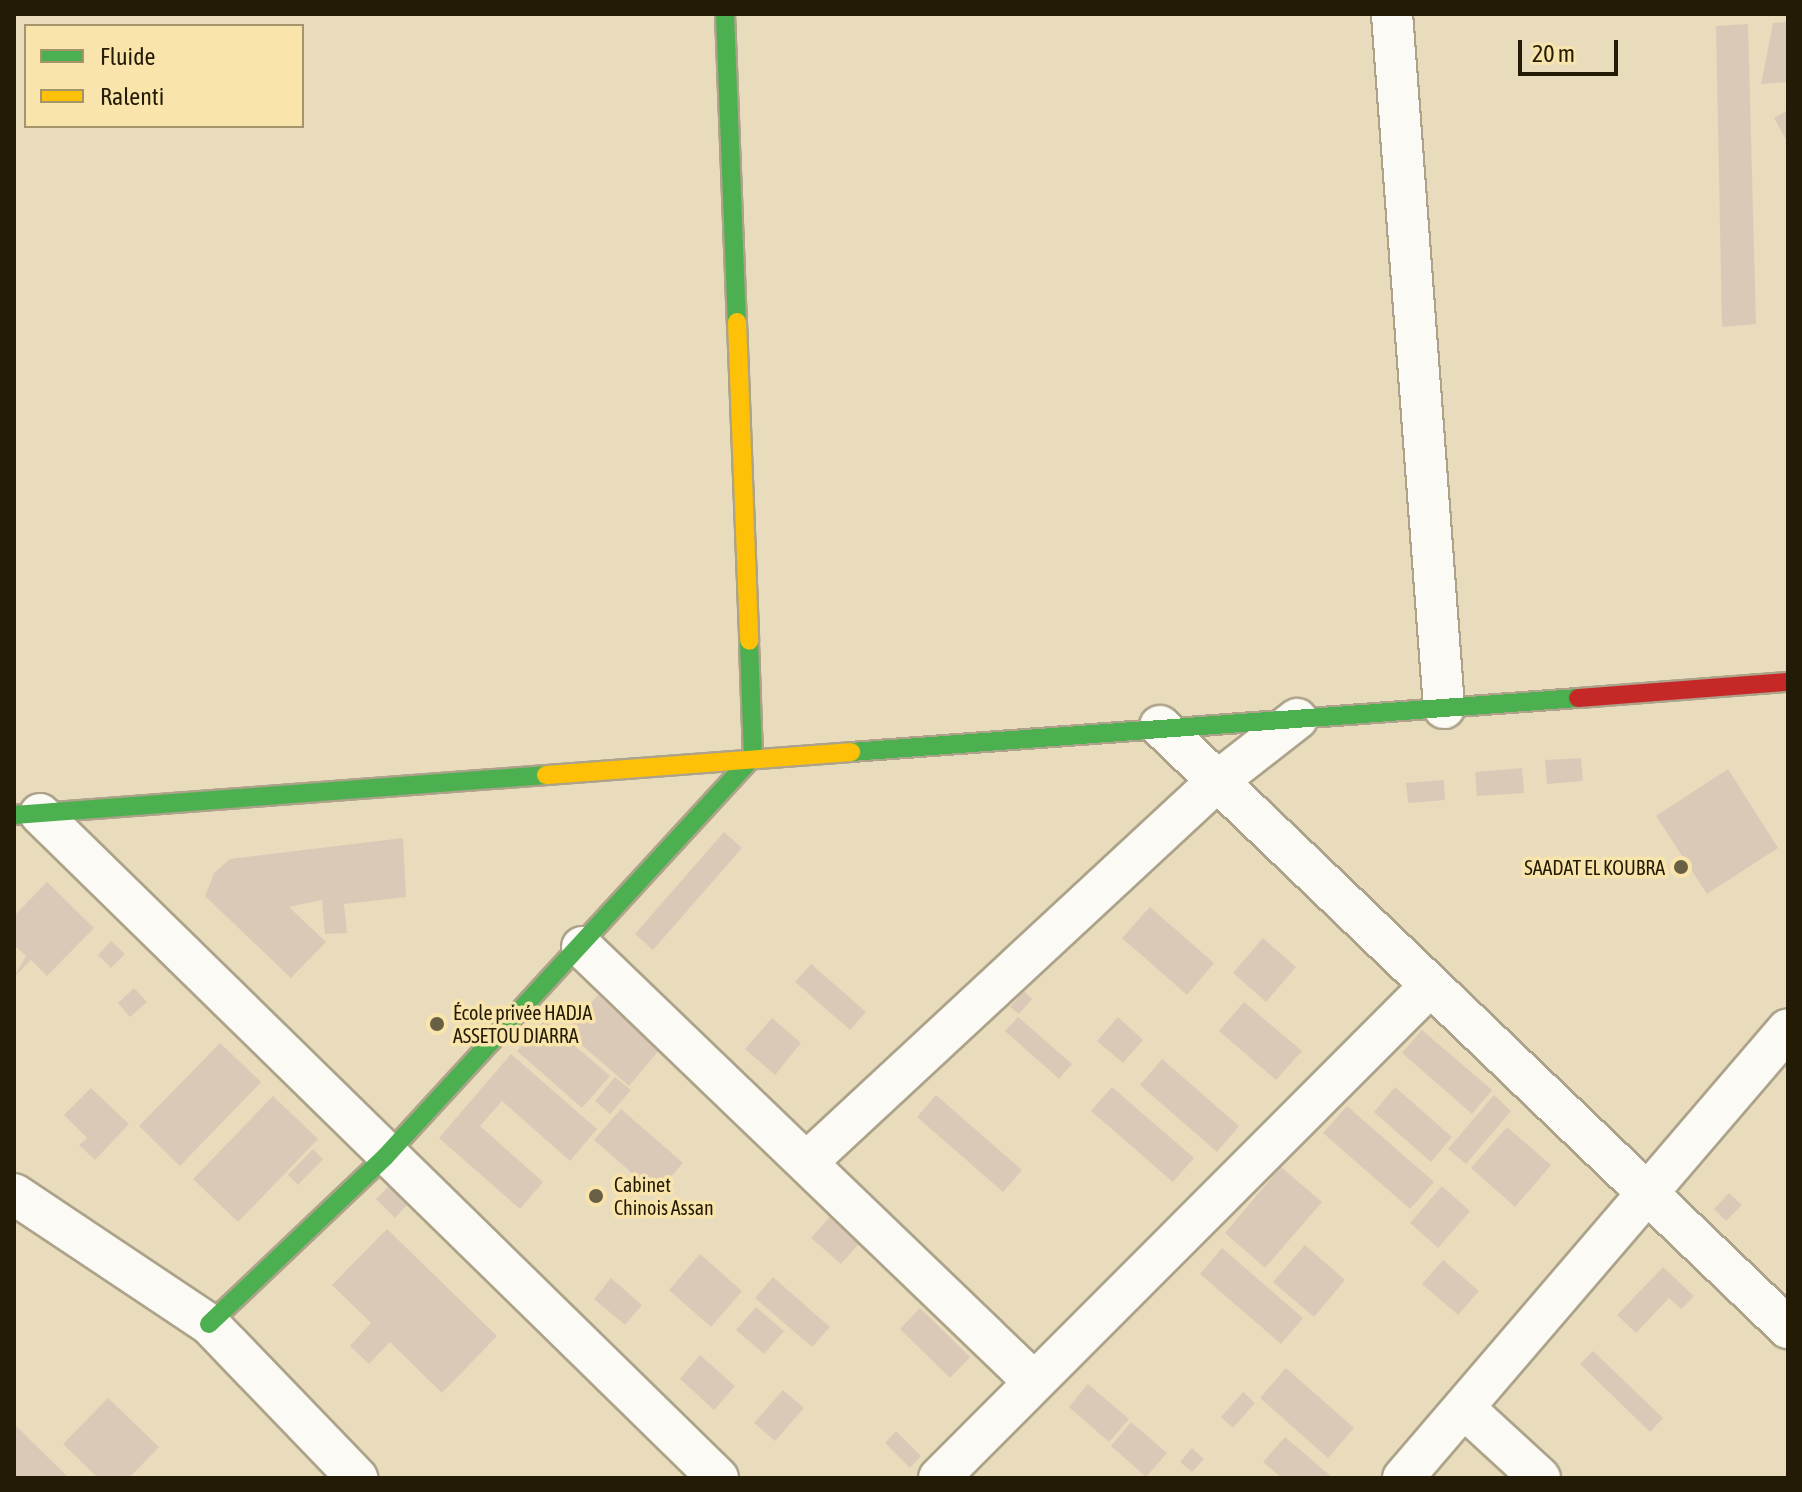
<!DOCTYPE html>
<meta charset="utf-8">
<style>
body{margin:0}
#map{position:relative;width:1802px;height:1492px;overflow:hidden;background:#e8dcbc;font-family:"Asap Condensed",sans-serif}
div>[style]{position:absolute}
.building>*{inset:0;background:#dbc9b8}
.roads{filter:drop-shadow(2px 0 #aca38a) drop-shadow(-2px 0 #aca38a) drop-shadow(0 2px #aca38a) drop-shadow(0 -2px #aca38a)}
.street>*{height:40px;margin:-20px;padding:0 20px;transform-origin:20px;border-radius:20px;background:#fcfaf5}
.fast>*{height:18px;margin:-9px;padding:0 9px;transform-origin:9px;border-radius:9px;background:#4caf50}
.slow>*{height:18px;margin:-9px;padding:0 9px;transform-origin:9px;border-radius:9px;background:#ffc107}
.jam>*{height:18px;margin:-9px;padding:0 9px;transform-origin:9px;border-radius:9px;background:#c62828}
.dots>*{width:22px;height:22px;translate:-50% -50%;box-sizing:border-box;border:4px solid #f9e4ab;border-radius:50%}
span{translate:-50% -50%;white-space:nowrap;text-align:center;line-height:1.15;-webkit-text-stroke:7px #f9e4ab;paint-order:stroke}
.poi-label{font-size:20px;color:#231b05}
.right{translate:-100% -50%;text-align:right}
.left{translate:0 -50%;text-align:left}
.frame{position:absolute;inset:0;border:16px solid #231b05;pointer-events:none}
.legend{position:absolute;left:24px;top:24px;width:280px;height:104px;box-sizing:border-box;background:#f9e4ab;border:2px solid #a39469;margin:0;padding:10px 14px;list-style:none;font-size:24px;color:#231b05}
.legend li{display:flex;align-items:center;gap:16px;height:40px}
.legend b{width:40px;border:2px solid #a39469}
.scale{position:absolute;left:1518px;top:40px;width:100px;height:36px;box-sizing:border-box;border:4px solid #231b05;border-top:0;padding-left:10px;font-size:24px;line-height:28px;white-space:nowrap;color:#231b05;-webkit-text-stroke:6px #f9e4ab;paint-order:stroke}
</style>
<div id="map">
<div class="building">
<i style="clip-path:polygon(1788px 22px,1788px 82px,1761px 84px,1773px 23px)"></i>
<i style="clip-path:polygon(1748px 24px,1756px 324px,1722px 327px,1716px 26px)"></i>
<i style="clip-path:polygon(1788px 110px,1788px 143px,1774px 118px)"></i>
<i style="clip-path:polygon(1581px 758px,1583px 781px,1547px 784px,1545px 760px)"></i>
<i style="clip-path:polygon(1522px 768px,1524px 793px,1477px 796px,1475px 772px)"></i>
<i style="clip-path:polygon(1728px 769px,1778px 848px,1707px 894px,1656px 816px)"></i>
<i style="clip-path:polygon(1444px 780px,1445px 800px,1408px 803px,1406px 783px)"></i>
<i style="clip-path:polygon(724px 832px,742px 848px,653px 950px,635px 934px)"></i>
<i style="clip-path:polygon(403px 838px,406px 897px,344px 904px,347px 933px,325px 934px,322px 900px,289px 907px,326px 942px,291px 978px,205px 896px,214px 873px,230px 859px)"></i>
<i style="clip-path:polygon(47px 882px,94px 928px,47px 976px,31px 960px,14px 977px,26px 956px,14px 945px,14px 916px)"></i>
<i style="clip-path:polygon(1150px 907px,1214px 963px,1187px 995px,1122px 938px)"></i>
<i style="clip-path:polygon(1263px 938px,1296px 967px,1266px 1002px,1233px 973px)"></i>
<i style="clip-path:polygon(111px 941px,125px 954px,111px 968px,98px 955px)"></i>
<i style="clip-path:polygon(811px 964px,866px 1012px,850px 1030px,795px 982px)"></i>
<i style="clip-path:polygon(134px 988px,147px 1002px,130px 1017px,118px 1003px)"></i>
<i style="clip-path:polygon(1024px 991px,1032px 999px,1019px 1014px,1010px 1007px)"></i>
<i style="clip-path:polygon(598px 995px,660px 1049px,629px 1086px,566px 1031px)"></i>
<i style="clip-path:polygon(1244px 1002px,1302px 1051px,1276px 1080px,1219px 1031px)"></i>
<i style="clip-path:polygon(1018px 1017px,1072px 1064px,1059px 1079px,1005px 1031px)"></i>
<i style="clip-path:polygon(1118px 1017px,1143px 1040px,1123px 1063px,1097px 1041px)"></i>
<i style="clip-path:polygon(772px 1018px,801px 1043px,775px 1075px,745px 1049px)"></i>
<i style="clip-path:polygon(545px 1020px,610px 1076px,582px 1108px,517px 1051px)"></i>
<i style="clip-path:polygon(1422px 1030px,1492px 1090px,1472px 1114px,1402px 1053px)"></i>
<i style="clip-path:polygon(220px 1043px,261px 1082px,180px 1166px,139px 1126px)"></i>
<i style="clip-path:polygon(511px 1054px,597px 1129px,570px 1161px,502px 1101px,480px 1126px,543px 1182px,520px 1209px,439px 1138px)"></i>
<i style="clip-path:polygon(1162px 1059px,1239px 1126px,1217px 1152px,1140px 1085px)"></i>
<i style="clip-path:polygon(615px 1077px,631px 1090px,610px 1114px,595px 1101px)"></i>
<i style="clip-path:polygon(1112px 1087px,1194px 1158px,1173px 1182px,1091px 1111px)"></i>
<i style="clip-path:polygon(1395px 1087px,1452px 1137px,1431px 1162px,1374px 1112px)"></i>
<i style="clip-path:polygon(91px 1088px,129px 1124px,95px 1160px,79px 1145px,87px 1138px,64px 1115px)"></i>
<i style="clip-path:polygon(936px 1095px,1022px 1170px,1003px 1192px,917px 1117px)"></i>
<i style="clip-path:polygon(1494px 1095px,1511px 1111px,1466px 1164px,1448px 1149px)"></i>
<i style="clip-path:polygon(273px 1096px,318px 1139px,238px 1222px,193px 1179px)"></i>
<i style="clip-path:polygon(1347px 1106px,1434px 1182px,1410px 1209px,1323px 1133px)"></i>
<i style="clip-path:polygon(621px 1109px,683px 1163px,656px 1194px,594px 1140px)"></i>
<i style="clip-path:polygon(1507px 1127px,1551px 1165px,1515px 1207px,1471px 1168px)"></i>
<i style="clip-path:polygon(313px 1149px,323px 1159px,298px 1185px,288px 1175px)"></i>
<i style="clip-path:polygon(1281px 1167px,1322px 1202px,1265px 1268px,1225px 1233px)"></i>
<i style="clip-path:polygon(393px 1182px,412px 1200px,395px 1218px,376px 1199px)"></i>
<i style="clip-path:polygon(1442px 1186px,1470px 1211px,1438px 1248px,1410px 1223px)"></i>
<i style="clip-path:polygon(1729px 1193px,1742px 1205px,1726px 1221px,1714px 1209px)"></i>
<i style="clip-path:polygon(833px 1213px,863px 1239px,841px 1264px,811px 1238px)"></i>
<i style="clip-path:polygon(387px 1229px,497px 1336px,442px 1393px,390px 1342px,369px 1364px,350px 1346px,371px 1323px,332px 1285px)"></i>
<i style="clip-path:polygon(1305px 1245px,1345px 1280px,1314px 1317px,1273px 1282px)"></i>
<i style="clip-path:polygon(1222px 1248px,1303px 1318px,1281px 1344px,1200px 1274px)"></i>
<i style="clip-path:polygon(700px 1254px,742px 1291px,711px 1327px,669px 1290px)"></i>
<i style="clip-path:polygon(1443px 1260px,1479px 1291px,1458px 1315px,1422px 1284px)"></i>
<i style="clip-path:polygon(1663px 1267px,1694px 1296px,1681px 1309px,1669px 1298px,1636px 1333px,1617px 1315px)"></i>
<i style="clip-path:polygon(773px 1277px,830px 1327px,812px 1347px,755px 1298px)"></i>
<i style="clip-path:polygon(611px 1278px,642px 1305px,625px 1325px,594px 1299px)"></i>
<i style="clip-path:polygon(756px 1307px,784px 1331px,764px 1354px,736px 1330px)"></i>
<i style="clip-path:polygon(920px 1308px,970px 1357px,950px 1378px,900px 1329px)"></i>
<i style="clip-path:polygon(1593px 1351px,1663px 1418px,1650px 1432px,1580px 1364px)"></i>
<i style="clip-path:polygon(700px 1355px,735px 1386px,714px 1410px,680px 1379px)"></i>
<i style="clip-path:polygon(1286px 1368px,1354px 1428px,1328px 1458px,1260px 1398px)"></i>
<i style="clip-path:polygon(1088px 1384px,1129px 1419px,1109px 1442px,1069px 1407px)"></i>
<i style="clip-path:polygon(783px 1390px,804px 1408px,775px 1441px,754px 1423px)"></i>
<i style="clip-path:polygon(1243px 1392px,1255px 1403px,1233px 1428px,1221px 1417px)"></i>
<i style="clip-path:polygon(108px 1398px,159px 1447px,129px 1478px,98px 1478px,63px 1444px)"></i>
<i style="clip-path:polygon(1131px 1422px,1167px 1453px,1146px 1477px,1111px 1446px)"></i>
<i style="clip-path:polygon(14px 1424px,69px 1478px,14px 1478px)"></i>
<i style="clip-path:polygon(896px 1431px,921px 1456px,910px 1468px,885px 1443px)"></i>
<i style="clip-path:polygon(1285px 1437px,1333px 1478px,1282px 1478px,1263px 1462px)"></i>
<i style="clip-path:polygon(1192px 1448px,1204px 1459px,1192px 1472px,1180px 1462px)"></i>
</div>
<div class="roads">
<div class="street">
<i style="left:1392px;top:14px;width:696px;rotate:85.71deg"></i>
<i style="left:1160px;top:726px;width:870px;rotate:43.79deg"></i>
<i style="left:40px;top:814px;width:949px;rotate:44.4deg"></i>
<i style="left:582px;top:947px;width:627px;rotate:43.9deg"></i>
<i style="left:808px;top:1161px;width:555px;rotate:-42.88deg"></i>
<i style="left:1215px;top:783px;width:104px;rotate:-38deg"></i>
<i style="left:14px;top:1194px;width:234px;rotate:33.7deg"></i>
<i style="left:209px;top:1324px;width:214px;rotate:46.1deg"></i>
<i style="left:1464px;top:1408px;width:103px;rotate:42.6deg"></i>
<i style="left:939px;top:1478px;width:694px;rotate:-45.06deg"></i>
<i style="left:1403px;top:1478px;width:591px;rotate:-49.39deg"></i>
</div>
<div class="fast">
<i style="left:725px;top:14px;width:308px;rotate:87.8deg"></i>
<i style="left:851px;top:752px;width:729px;rotate:-4.25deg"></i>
<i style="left:14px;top:815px;width:534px;rotate:-4.3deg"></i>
<i style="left:209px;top:1324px;width:243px;rotate:-43.5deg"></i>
<i style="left:385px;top:1157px;width:544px;rotate:-47.39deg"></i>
<i style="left:753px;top:757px;width:116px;rotate:-92deg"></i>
</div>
<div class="slow">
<i style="left:737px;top:322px;width:319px;rotate:87.8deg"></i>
<i style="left:546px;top:775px;width:306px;rotate:-4.3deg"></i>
</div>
<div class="jam">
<i style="left:1578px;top:698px;width:211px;rotate:-4.4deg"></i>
</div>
</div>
<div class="dots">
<i style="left:1681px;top:867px;background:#685f45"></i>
<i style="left:437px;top:1024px;background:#685f45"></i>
<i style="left:596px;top:1196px;background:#685f45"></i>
</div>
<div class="poi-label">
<span class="right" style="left:1665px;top:867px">SAADAT EL KOUBRA</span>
<span class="left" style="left:453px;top:1024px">École privée HADJA<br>ASSETOU DIARRA</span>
<span class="left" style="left:614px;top:1196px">Cabinet<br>Chinois Assan</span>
</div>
<div class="frame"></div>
<ul class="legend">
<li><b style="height:10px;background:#4caf50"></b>Fluide</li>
<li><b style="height:10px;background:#ffc107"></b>Ralenti</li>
</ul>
<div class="scale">20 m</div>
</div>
